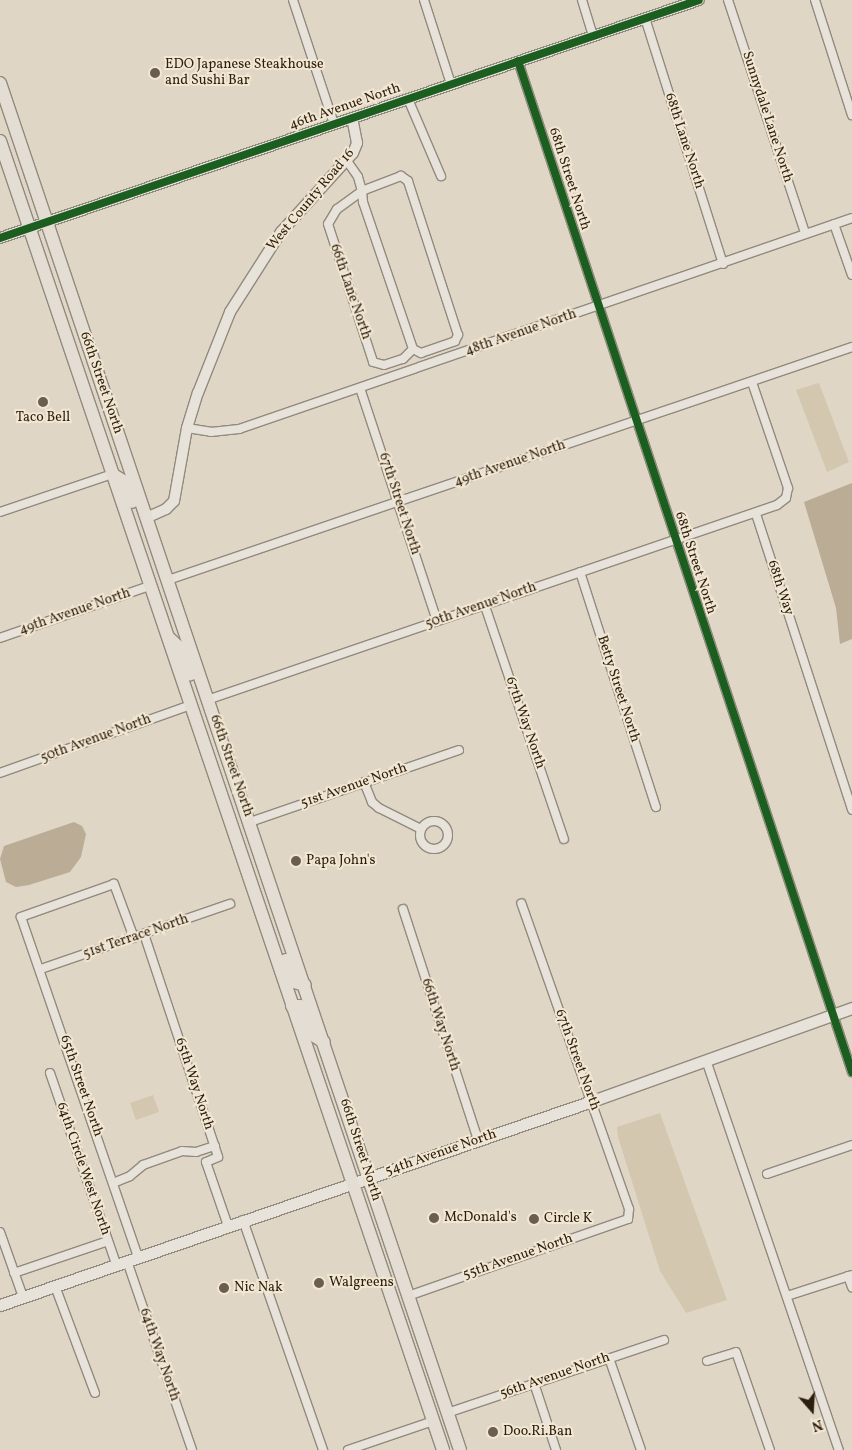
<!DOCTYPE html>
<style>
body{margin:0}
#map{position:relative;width:852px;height:1450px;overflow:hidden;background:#e0d6c6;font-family:Vollkorn,serif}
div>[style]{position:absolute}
.green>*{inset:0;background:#d4c7af}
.water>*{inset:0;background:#baac95}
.roads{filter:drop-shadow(1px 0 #918a7e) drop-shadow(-1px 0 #918a7e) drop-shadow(0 1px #918a7e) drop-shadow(0 -1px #918a7e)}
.minor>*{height:8px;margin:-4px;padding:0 4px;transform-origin:4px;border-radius:4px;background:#e7e2da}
.minor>.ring{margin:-4px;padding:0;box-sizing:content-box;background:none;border:8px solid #e7e2da;border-radius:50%}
.tertiary>*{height:10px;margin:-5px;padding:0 5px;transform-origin:5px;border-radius:5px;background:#e7e2da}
.secondary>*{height:11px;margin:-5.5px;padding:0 5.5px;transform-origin:5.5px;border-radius:5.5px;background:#e7e2da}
.primary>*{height:12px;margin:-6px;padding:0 6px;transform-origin:6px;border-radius:6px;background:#e3ddd3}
.cycleway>*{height:8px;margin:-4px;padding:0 4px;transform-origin:4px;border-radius:4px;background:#1b5e20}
.dots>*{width:14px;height:14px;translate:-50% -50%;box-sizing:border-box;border:2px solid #f2e7d3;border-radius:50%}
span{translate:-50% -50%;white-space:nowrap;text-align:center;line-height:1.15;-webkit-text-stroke:4px #f2e7d3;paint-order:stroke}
.poi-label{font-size:14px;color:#2c1e0d}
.left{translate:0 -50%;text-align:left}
.street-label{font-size:14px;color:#2c1e0d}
.north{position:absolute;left:787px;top:1385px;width:50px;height:50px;-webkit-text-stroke:4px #f2e7d3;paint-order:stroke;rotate:161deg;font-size:14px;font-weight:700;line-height:20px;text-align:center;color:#2c1e0d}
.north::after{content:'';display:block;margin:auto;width:18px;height:22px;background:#2c1e0d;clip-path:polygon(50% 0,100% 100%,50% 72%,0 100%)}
</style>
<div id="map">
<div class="green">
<i style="clip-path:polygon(819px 383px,849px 462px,827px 472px,796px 390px)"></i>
<i style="clip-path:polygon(153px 1095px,159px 1112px,136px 1120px,130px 1103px)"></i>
<i style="clip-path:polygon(660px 1113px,727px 1300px,686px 1313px,660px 1271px,618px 1137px,617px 1127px)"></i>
</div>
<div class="water">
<i style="clip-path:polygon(852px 483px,852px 639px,840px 644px,836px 608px,804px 502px)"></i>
<i style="clip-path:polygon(74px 822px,82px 826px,86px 834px,81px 857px,70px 872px,29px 885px,16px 887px,6px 882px,0 859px,4px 846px)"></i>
</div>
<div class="roads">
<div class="minor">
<i style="left:293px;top:0;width:131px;rotate:71.7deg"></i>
<i style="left:424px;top:0;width:88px;rotate:72.2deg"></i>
<i style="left:582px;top:0;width:38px;rotate:73deg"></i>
<i style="left:728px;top:0;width:245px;rotate:71.7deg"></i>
<i style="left:815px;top:0;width:121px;rotate:72.2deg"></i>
<i style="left:645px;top:18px;width:258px;rotate:72.4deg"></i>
<i style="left:518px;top:61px;width:1065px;rotate:71.72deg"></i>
<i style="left:408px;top:99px;width:84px;rotate:66.8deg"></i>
<i style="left:347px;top:161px;width:19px;rotate:55deg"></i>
<i style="left:358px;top:177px;width:15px;rotate:74deg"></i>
<i style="left:362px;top:191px;width:11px;rotate:85deg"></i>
<i style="left:363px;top:202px;width:155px;rotate:71.2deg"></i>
<i style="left:413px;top:349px;width:9px;rotate:27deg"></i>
<i style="left:421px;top:353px;width:36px;rotate:-19deg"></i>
<i style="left:455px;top:341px;width:7px;rotate:-63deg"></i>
<i style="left:458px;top:335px;width:162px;rotate:-108deg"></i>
<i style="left:408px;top:181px;width:9px;rotate:-144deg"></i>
<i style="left:401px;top:176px;width:42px;rotate:159deg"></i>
<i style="left:362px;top:191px;width:31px;rotate:144deg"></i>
<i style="left:337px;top:209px;width:17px;rotate:121deg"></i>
<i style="left:328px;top:224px;width:145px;rotate:71.9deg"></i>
<i style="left:373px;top:362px;width:11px;rotate:15deg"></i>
<i style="left:384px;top:365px;width:20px;rotate:-18deg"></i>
<i style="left:403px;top:359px;width:14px;rotate:-45deg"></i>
<i style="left:834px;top:224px;width:54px;rotate:70.6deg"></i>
<i style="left:360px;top:388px;width:245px;rotate:71.7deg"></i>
<i style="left:187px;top:428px;width:24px;rotate:9deg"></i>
<i style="left:211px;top:432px;width:28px;rotate:-6deg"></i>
<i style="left:239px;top:429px;width:648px;rotate:-18.99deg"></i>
<i style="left:0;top:512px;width:118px;rotate:-18.7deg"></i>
<i style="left:756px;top:514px;width:311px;rotate:72deg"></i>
<i style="left:580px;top:572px;width:247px;rotate:72.1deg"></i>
<i style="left:168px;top:580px;width:723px;rotate:-18.81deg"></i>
<i style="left:485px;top:606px;width:246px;rotate:71.3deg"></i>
<i style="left:0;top:638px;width:158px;rotate:-19.2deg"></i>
<i style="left:207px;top:700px;width:602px;rotate:-18.89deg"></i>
<i style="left:777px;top:505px;width:11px;rotate:-38deg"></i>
<i style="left:786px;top:498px;width:10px;rotate:-79deg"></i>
<i style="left:788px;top:488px;width:112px;rotate:-108.8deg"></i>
<i style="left:0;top:773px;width:203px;rotate:-19.6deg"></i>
<i style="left:364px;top:782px;width:22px;rotate:68deg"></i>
<i style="left:372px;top:802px;width:9px;rotate:41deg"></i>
<i style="left:379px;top:808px;width:47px;rotate:26.6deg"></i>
<i class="ring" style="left:420px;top:821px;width:20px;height:20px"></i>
<i style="left:250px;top:822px;width:221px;rotate:-19deg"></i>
<i style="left:403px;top:909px;width:243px;rotate:72deg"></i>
<i style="left:144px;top:934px;width:235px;rotate:71.6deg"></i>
<i style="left:218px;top:1157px;width:13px;rotate:157deg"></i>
<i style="left:206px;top:1162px;width:68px;rotate:71deg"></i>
<i style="left:134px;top:938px;width:58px;rotate:-110.3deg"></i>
<i style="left:114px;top:884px;width:99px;rotate:160.5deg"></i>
<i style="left:21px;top:917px;width:360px;rotate:71deg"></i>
<i style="left:41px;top:969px;width:200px;rotate:-19deg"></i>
<i style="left:706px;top:1060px;width:412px;rotate:71.2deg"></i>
<i style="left:50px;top:1073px;width:202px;rotate:70.9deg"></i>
<i style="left:767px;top:1174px;width:90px;rotate:-18.8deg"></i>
<i style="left:113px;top:1183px;width:18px;rotate:-22deg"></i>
<i style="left:130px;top:1176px;width:17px;rotate:-40deg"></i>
<i style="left:143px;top:1165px;width:41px;rotate:-19.7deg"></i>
<i style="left:182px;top:1151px;width:14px;rotate:4deg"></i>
<i style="left:196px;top:1152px;width:20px;rotate:-18deg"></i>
<i style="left:243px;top:1220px;width:244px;rotate:70.8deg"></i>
<i style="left:0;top:1232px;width:69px;rotate:70.5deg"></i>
<i style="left:127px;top:1261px;width:200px;rotate:71deg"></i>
<i style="left:14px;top:1273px;width:99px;rotate:-18.8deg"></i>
<i style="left:848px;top:1276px;width:12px;rotate:70deg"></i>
<i style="left:55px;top:1286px;width:114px;rotate:69.5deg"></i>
<i style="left:408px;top:1296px;width:233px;rotate:-19.3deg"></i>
<i style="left:628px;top:1219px;width:10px;rotate:-84deg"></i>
<i style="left:629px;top:1209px;width:324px;rotate:-109.4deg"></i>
<i style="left:787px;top:1296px;width:68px;rotate:-17.9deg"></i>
<i style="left:609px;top:1358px;width:97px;rotate:70.8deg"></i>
<i style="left:707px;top:1361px;width:30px;rotate:-17deg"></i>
<i style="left:736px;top:1352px;width:104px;rotate:70.9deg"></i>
<i style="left:534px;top:1383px;width:71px;rotate:71.8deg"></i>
<i style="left:447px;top:1413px;width:229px;rotate:-18.6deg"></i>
<i style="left:348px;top:1450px;width:90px;rotate:-18.8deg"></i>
</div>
<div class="tertiary">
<i style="left:0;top:238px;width:738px;rotate:-18.8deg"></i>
<i style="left:146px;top:518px;width:22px;rotate:-24deg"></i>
<i style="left:166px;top:509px;width:11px;rotate:-45deg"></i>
<i style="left:174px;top:501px;width:74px;rotate:-79.9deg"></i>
<i style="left:187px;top:428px;width:37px;rotate:-73deg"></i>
<i style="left:198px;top:393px;width:87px;rotate:-68.4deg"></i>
<i style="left:230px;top:312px;width:95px;rotate:-57.5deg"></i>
<i style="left:281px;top:232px;width:107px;rotate:-47.7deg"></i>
<i style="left:353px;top:153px;width:11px;rotate:-68deg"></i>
<i style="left:357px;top:143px;width:25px;rotate:-101deg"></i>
</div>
<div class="secondary">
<i style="left:0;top:1305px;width:626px;rotate:-19.01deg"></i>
<i style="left:592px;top:1101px;width:276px;rotate:-19.7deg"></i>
</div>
<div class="primary">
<i style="left:0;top:83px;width:1442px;rotate:71.4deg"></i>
<i style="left:0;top:141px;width:1382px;rotate:71.3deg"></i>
<i style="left:112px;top:474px;width:15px;rotate:32deg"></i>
<i style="left:125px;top:482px;width:21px;rotate:71deg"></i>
<i style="left:169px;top:638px;width:16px;rotate:43deg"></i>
<i style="left:181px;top:649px;width:27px;rotate:70deg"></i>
<i style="left:286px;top:960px;width:23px;rotate:70deg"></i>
<i style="left:294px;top:982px;width:11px;rotate:15deg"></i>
<i style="left:292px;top:1006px;width:8px"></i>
<i style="left:300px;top:1006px;width:30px;rotate:69deg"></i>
<i style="left:311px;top:1034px;width:15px;rotate:32deg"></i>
</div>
</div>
<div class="cycleway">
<i style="left:518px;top:61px;width:1065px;rotate:71.72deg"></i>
<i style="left:0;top:238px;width:738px;rotate:-18.8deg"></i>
</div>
<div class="dots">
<i style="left:155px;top:73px;background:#6b5e4e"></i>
<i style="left:43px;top:402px;background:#6b5e4e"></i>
<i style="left:296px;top:861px;background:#6b5e4e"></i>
<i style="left:434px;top:1218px;background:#6b5e4e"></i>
<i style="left:534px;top:1219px;background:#6b5e4e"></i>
<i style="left:319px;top:1283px;background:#6b5e4e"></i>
<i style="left:224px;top:1288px;background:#6b5e4e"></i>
<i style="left:493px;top:1432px;background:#6b5e4e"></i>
</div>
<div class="poi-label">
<span class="left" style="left:165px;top:73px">EDO Japanese Steakhouse<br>and Sushi Bar</span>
<span style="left:43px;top:418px">Taco Bell</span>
<span class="left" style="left:306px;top:861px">Papa John's</span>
<span class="left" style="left:444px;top:1218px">McDonald's</span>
<span class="left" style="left:544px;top:1219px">Circle K</span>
<span class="left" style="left:329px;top:1283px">Walgreens</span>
<span class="left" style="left:234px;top:1288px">Nic Nak</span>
<span class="left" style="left:503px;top:1432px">Doo.Ri.Ban</span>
</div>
<div class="street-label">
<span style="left:345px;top:107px;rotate:-19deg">46th Avenue North</span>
<span style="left:767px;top:117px;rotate:72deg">Sunnydale Lane North</span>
<span style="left:684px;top:141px;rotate:72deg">68th Lane North</span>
<span style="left:569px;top:179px;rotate:72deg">68th Street North</span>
<span style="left:311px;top:200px;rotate:-50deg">West County Road 16</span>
<span style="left:350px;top:292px;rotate:71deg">66th Lane North</span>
<span style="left:521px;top:333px;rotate:-19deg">48th Avenue North</span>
<span style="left:101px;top:383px;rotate:71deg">66th Street North</span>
<span style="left:510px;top:464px;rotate:-19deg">49th Avenue North</span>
<span style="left:399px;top:504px;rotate:72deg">67th Street North</span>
<span style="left:695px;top:563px;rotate:72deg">68th Street North</span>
<span style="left:780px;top:588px;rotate:72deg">68th Way</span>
<span style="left:481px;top:606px;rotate:-19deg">50th Avenue North</span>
<span style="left:75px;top:612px;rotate:-19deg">49th Avenue North</span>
<span style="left:618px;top:689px;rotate:72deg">Betty Street North</span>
<span style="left:525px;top:723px;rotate:71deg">67th Way North</span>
<span style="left:96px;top:739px;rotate:-20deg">50th Avenue North</span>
<span style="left:231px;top:766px;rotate:71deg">66th Street North</span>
<span style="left:354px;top:786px;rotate:-19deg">51st Avenue North</span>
<span style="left:136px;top:937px;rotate:-19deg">51st Terrace North</span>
<span style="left:440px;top:1025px;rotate:72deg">66th Way North</span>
<span style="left:577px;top:1060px;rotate:70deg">67th Street North</span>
<span style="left:194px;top:1084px;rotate:72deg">65th Way North</span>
<span style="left:81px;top:1086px;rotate:71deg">65th Street North</span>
<span style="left:360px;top:1150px;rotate:72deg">66th Street North</span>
<span style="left:441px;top:1153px;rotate:-19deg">54th Avenue North</span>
<span style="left:83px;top:1169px;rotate:71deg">64th Circle West North</span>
<span style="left:518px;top:1257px;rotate:-19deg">55th Avenue North</span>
<span style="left:159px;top:1355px;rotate:71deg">64th Way North</span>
<span style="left:555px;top:1376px;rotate:-19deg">56th Avenue North</span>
</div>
<div class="north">N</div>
</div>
